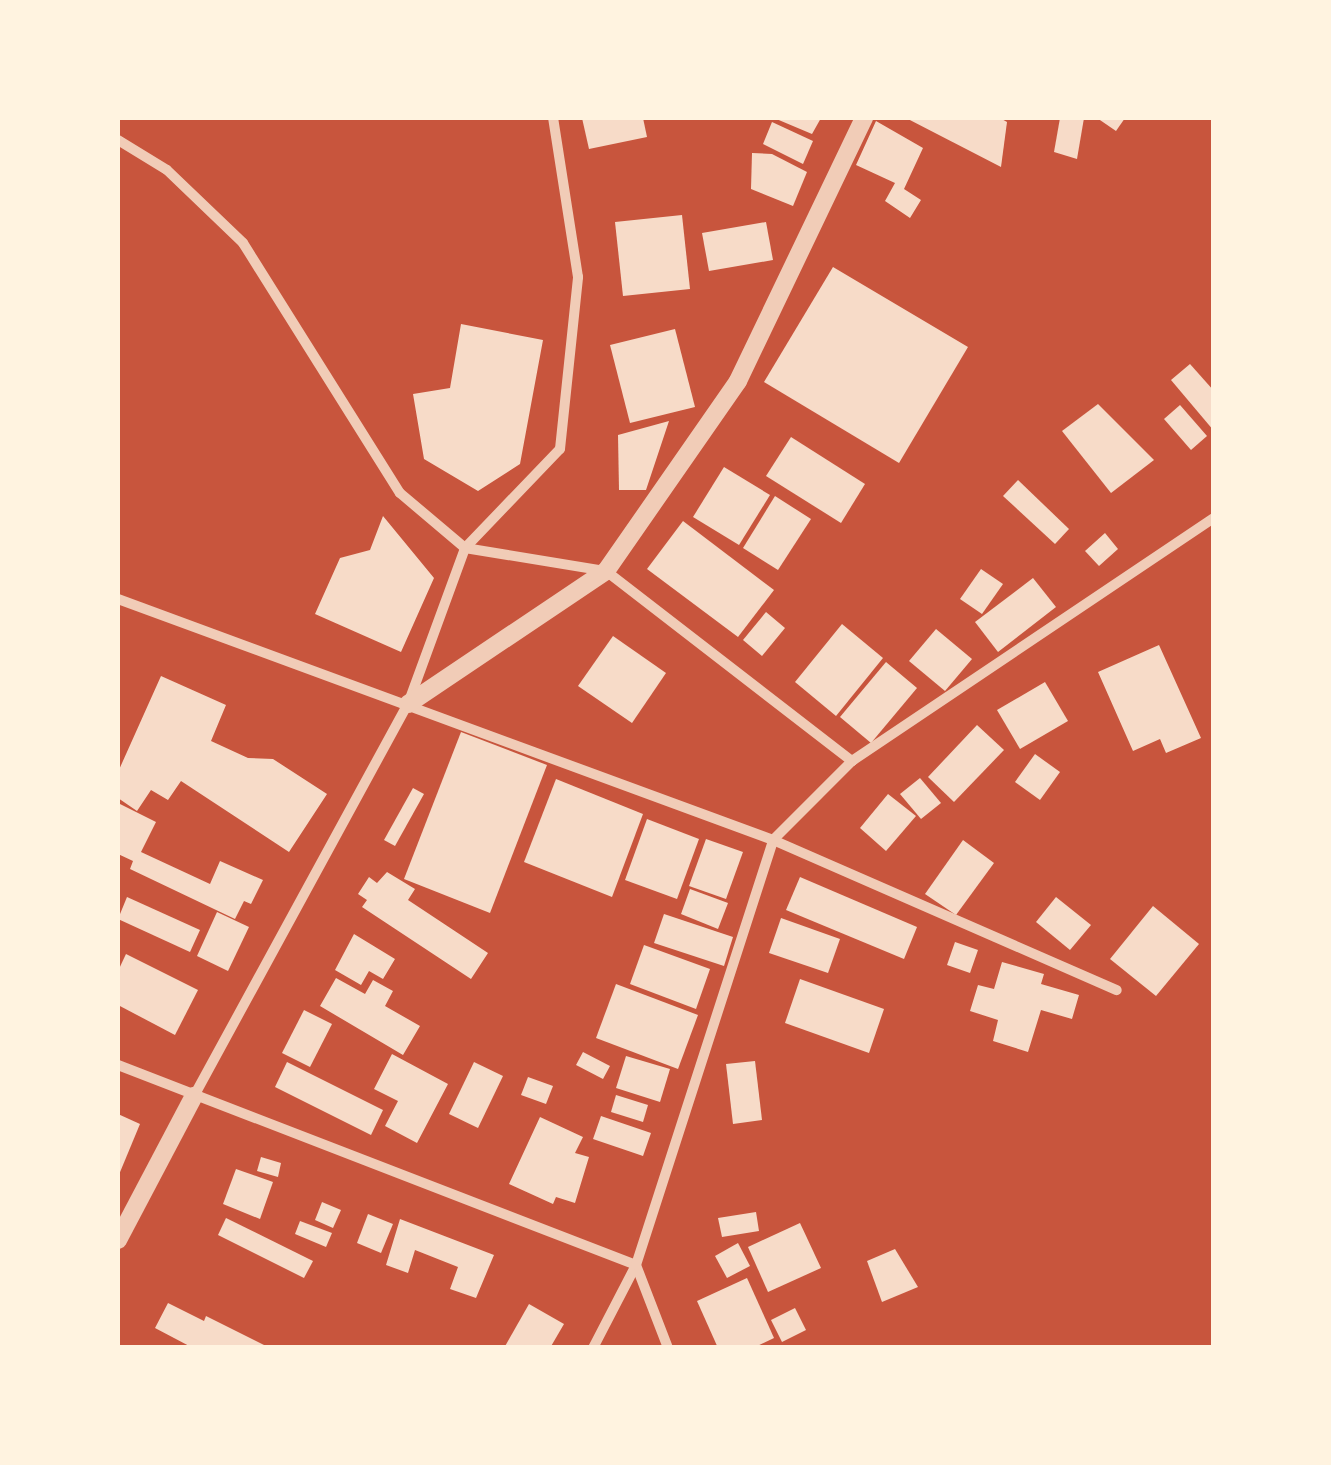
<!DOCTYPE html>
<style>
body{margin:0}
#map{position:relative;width:1331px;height:1465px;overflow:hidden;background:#c8553d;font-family:Poppins,sans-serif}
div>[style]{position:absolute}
.building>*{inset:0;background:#f7dbc8}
.minor>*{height:10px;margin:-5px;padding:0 5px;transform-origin:5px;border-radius:5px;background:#f1ccb7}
.tertiary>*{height:18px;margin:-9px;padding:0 9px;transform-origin:9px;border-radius:9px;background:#f1ccb7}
span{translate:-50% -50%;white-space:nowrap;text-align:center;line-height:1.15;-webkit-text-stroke:8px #fff3e0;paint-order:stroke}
.frame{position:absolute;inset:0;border:120px solid #fff3e0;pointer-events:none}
</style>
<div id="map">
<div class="building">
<i style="clip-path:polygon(582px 118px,643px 118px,647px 137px,589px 149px)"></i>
<i style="clip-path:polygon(774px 118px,821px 118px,812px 134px)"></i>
<i style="clip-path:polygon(906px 118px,1000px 118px,1007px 122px,1001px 167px)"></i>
<i style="clip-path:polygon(1060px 118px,1084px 118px,1077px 159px,1054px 152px)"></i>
<i style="clip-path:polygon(1097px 118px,1125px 118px,1116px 131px)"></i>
<i style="clip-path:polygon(876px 121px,923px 148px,904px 189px,921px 200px,910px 218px,885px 201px,895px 183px,856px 165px)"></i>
<i style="clip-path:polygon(772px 122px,813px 141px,803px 164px,763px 144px)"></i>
<i style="clip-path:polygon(752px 153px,772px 154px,807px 172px,793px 206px,751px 189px)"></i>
<i style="clip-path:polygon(682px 215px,690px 289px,623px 296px,615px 222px)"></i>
<i style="clip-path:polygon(766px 222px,773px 260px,709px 271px,702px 233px)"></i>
<i style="clip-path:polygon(833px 267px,968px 347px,899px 463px,764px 382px)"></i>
<i style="clip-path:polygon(461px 324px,543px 340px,520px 464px,478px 491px,424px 459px,413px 394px,450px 388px)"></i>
<i style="clip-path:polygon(675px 329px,695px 407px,630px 423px,610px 345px)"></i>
<i style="clip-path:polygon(1190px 364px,1214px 391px,1214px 431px,1171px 380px)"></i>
<i style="clip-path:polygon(1098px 404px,1154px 460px,1111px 493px,1062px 431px)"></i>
<i style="clip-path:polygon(1180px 405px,1207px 436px,1191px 450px,1164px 419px)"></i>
<i style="clip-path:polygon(669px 421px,646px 490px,619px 490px,618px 435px)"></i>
<i style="clip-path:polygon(791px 437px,865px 484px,841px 523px,766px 476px)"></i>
<i style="clip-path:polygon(724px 467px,770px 495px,739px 545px,693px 517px)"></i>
<i style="clip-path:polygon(1018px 480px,1069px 529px,1055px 544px,1003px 496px)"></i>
<i style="clip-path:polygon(775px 496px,811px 519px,778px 570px,743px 548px)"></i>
<i style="clip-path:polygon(383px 516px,434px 578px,401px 652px,315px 614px,340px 558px,370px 550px)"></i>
<i style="clip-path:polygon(683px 521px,774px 590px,738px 637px,647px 569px)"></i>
<i style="clip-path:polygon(1105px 533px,1118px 549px,1099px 566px,1085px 551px)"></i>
<i style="clip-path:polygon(981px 569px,1003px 584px,982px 614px,960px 599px)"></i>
<i style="clip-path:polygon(1033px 578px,1056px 607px,998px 652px,975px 622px)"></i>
<i style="clip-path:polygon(766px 612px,785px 628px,762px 656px,743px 640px)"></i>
<i style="clip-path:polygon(842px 624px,883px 658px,836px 716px,795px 682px)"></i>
<i style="clip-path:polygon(936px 629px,972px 659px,945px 691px,909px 661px)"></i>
<i style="clip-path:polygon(613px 636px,666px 673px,632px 723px,578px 686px)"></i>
<i style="clip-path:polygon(1159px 645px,1201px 738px,1166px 753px,1160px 739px,1133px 751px,1098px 672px)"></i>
<i style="clip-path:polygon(886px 662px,917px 688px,871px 743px,840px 717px)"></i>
<i style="clip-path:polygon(161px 676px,226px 705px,211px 741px,248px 758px,273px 759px,327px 794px,289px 852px,181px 781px,168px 800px,151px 790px,137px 811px,118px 798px,118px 772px)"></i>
<i style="clip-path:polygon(1045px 682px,1068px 721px,1020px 749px,997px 710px)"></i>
<i style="clip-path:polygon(977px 725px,1004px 750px,954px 802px,928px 777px)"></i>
<i style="clip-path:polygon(461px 732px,547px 765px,490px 913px,404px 879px)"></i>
<i style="clip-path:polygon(1035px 754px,1060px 772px,1040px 800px,1015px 782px)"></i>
<i style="clip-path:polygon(920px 778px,941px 803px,921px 819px,900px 794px)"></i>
<i style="clip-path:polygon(556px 779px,643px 814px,612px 897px,524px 862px)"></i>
<i style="clip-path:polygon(413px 788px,424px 794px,395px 846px,384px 840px)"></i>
<i style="clip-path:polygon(888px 794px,916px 816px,886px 851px,860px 828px)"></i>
<i style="clip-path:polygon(118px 803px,156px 822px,141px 852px,210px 884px,220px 861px,263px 880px,251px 904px,244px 901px,235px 919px,130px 869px,133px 861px,118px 854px)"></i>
<i style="clip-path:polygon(647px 819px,699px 839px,677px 899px,625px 880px)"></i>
<i style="clip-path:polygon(706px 839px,743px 852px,726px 899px,689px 886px)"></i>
<i style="clip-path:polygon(963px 840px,994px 863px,956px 915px,925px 894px)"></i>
<i style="clip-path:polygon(387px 872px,415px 889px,408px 900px,488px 953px,471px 979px,362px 907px,367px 900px,358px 894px,369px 877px,377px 883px)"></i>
<i style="clip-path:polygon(800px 877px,917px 927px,904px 959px,786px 910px)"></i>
<i style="clip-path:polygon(690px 889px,728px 903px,718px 929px,681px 914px)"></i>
<i style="clip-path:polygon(127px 897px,200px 930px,190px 952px,118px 919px)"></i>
<i style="clip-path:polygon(1056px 897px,1091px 925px,1070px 950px,1036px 922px)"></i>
<i style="clip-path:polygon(1153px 906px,1199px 944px,1156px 996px,1110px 959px)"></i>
<i style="clip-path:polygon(217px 912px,249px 927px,228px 971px,197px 956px)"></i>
<i style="clip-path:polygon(664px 914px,733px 937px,724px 966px,654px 943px)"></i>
<i style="clip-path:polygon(781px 918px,840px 939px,828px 973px,769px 953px)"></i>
<i style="clip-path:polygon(354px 934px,395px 959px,383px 979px,369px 971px,361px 985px,335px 970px)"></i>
<i style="clip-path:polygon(955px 942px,978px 950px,970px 973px,947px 965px)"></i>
<i style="clip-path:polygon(644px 945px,710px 969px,696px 1009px,630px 984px)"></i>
<i style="clip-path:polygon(126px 954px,198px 990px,175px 1035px,118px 1005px,118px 971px)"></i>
<i style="clip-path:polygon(1002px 962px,1044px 974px,1041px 984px,1079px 995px,1072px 1019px,1041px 1010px,1028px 1052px,993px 1041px,998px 1020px,970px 1011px,978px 985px,994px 989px)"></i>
<i style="clip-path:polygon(336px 978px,365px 994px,373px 980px,393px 991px,385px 1006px,420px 1026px,403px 1055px,320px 1006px)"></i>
<i style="clip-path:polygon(800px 979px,884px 1009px,869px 1053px,785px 1023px)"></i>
<i style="clip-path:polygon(616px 984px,698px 1015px,678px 1069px,596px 1038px)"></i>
<i style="clip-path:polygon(304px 1010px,332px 1024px,310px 1067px,282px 1053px)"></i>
<i style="clip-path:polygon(583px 1052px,610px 1066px,603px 1079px,576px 1065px)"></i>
<i style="clip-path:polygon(392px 1054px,448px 1084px,417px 1143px,385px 1126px,398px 1101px,374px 1089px)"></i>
<i style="clip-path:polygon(626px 1056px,670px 1069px,660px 1102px,616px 1088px)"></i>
<i style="clip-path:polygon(755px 1061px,762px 1120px,733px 1124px,726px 1064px)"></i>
<i style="clip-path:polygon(287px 1062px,383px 1110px,371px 1135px,275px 1087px)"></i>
<i style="clip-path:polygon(474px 1062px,503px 1076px,478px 1128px,449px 1114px)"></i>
<i style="clip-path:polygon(528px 1077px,553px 1086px,546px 1104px,521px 1095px)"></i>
<i style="clip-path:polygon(616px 1095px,648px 1105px,643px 1122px,611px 1112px)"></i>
<i style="clip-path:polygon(118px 1114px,140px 1124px,118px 1177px)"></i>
<i style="clip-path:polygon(601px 1116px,651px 1133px,643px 1156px,593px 1139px)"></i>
<i style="clip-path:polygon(540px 1117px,583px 1137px,575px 1153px,589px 1157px,575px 1203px,556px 1197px,553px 1204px,509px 1184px)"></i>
<i style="clip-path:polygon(261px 1157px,281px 1163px,278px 1177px,257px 1171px)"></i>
<i style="clip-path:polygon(236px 1169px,273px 1182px,260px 1219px,223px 1204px)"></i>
<i style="clip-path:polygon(322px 1202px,341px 1210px,333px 1228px,315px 1220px)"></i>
<i style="clip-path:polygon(756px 1212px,759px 1231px,722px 1237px,718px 1218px)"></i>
<i style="clip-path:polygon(368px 1214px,393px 1224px,381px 1253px,357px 1243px)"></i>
<i style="clip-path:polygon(226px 1218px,313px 1261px,304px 1278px,218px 1235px)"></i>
<i style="clip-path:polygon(400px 1219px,494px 1255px,476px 1298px,450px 1289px,458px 1267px,415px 1250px,408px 1273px,386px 1265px)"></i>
<i style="clip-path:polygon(300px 1221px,332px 1233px,326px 1247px,295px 1234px)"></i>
<i style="clip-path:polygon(800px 1223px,821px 1268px,768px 1292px,748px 1247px)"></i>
<i style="clip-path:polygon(738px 1243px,750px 1266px,727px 1278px,715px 1256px)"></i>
<i style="clip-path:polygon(895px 1249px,918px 1287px,882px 1302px,867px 1261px)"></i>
<i style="clip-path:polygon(747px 1278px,774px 1338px,753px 1348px,718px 1348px,697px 1301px)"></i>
<i style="clip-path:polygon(168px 1303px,204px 1321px,206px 1316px,270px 1348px,193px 1348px,155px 1328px)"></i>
<i style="clip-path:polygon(529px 1304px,564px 1324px,550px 1348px,504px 1348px)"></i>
<i style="clip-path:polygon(795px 1308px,806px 1330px,782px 1342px,771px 1320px)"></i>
</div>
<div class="minor">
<i style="left:118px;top:140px;width:57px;rotate:31.5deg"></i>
<i style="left:167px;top:170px;width:105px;rotate:43.8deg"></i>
<i style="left:243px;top:243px;width:295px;rotate:57.9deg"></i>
<i style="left:400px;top:493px;width:85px;rotate:40.2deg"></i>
<i style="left:465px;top:548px;width:143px;rotate:9.3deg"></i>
<i style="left:606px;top:571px;width:311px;rotate:37.7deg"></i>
<i style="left:852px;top:761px;width:436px;rotate:-33.9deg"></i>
<i style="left:118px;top:599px;width:698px;rotate:20.2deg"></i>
<i style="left:773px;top:840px;width:375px;rotate:23.6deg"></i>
<i style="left:118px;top:1065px;width:555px;rotate:21.11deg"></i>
<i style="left:636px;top:1265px;width:89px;rotate:68.9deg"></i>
<i style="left:194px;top:1096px;width:447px;rotate:-61.4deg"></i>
<i style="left:408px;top:704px;width:166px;rotate:-69.9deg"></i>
<i style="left:465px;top:548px;width:137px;rotate:-46.2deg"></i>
<i style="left:560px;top:449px;width:173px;rotate:-84deg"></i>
<i style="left:578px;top:277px;width:161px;rotate:-98.9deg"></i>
<i style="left:593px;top:1348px;width:93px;rotate:-62.6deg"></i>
<i style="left:636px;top:1265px;width:447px;rotate:-72.1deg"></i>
<i style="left:773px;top:840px;width:112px;rotate:-45deg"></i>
</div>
<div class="tertiary">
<i style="left:408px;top:704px;width:239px;rotate:-33.9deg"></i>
<i style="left:606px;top:571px;width:231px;rotate:-55.2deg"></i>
<i style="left:738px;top:381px;width:292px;rotate:-64.4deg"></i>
<i style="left:118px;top:1240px;width:163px;rotate:-62.2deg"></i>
</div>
<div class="frame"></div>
</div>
